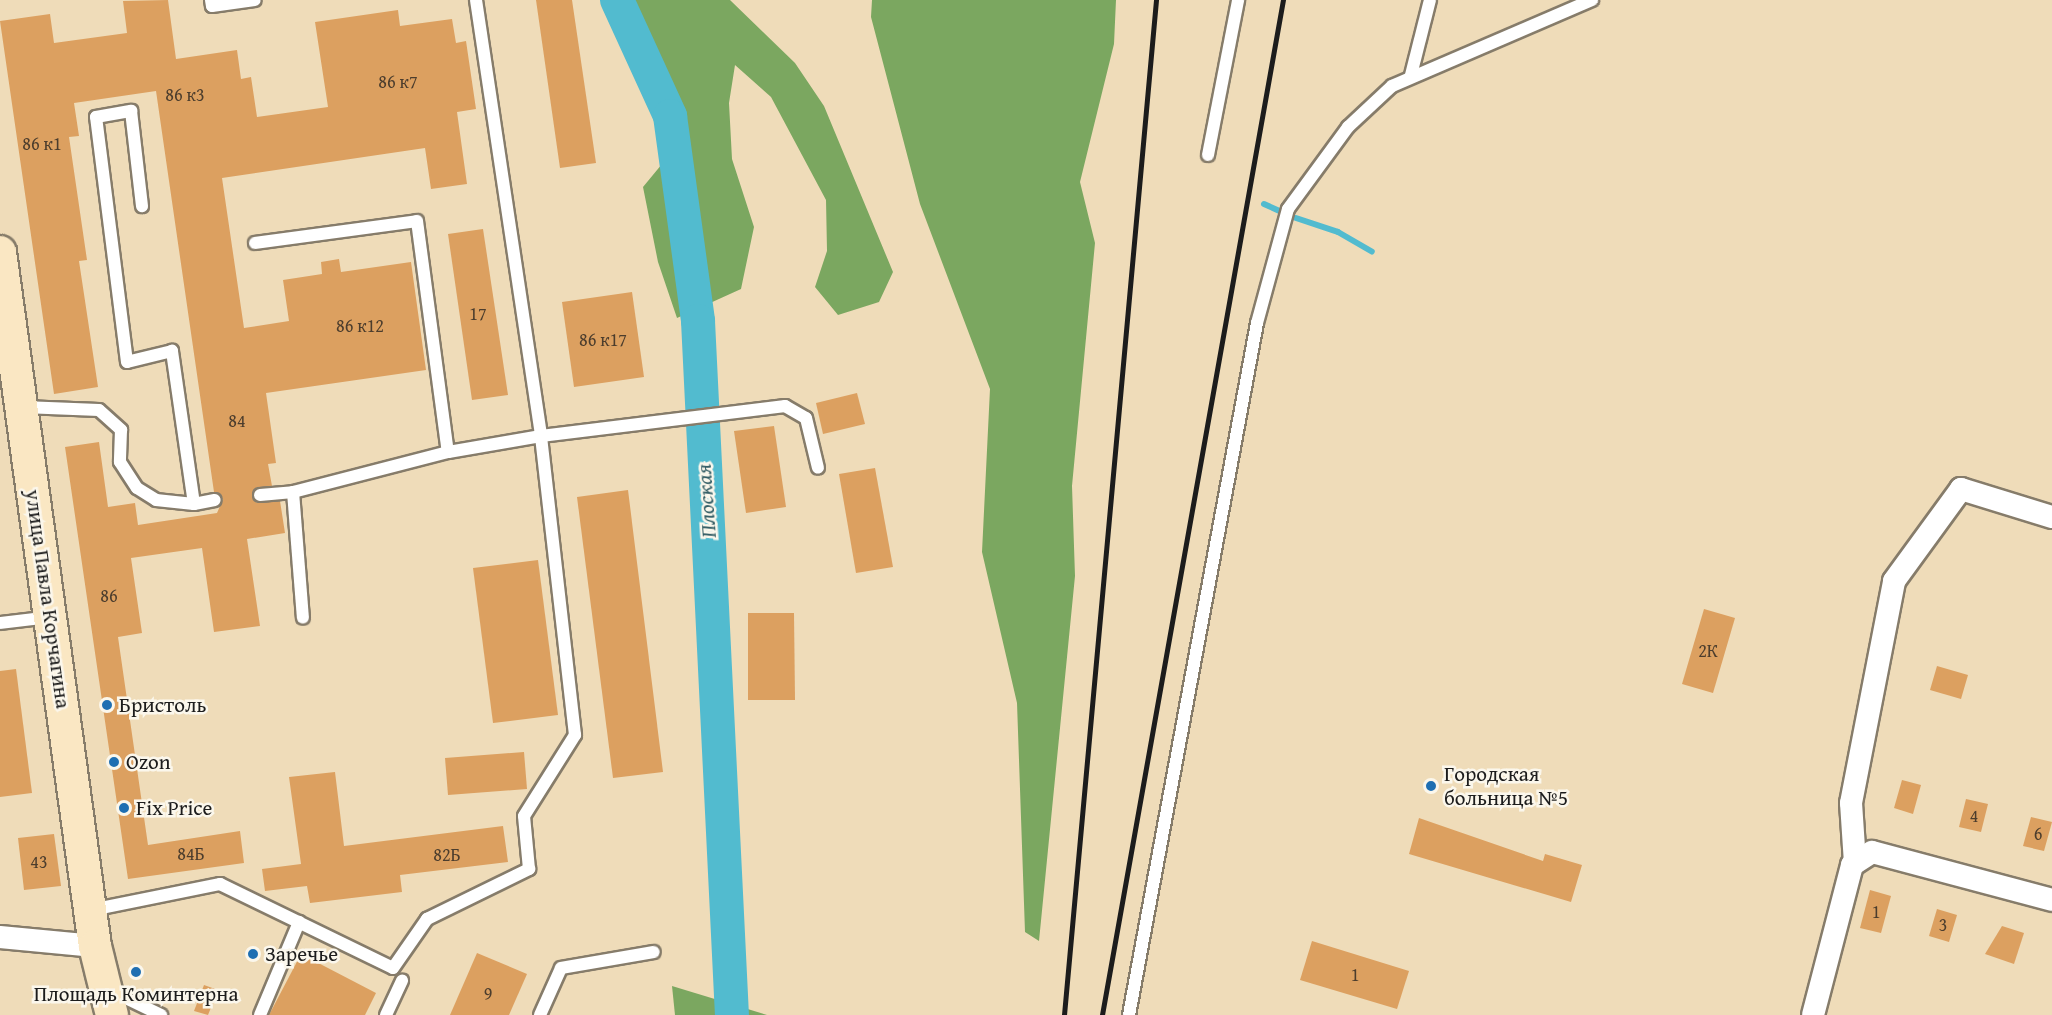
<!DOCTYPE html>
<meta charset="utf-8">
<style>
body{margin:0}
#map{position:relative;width:2052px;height:1015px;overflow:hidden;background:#efdcb9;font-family:"Gentium Book Plus",serif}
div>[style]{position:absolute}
.forest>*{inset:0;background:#7ba760}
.stream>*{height:6px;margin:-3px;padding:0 3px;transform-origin:3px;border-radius:3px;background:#52bbcf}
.river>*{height:34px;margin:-17px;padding:0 17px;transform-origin:17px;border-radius:17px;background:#52bbcf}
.building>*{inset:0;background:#dca060}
.roads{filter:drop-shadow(2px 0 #867c6a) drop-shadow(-2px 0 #867c6a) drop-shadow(0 2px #867c6a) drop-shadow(0 -2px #867c6a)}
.lane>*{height:12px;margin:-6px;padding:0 6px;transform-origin:6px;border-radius:6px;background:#fff}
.street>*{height:22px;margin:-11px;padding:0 11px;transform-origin:11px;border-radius:11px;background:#fff}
.secondary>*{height:32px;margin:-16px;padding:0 16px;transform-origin:16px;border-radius:16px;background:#fae7c3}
.rail>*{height:4.5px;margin:-2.25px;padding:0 2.25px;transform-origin:2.25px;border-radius:2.25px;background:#1c1c1c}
.dots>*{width:16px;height:16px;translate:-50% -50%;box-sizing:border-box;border:3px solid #fbf7ec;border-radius:50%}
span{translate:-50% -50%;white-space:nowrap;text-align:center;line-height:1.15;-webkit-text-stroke:5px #fbf7ec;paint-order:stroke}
.number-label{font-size:18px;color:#4c3d2d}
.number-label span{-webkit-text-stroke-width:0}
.street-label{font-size:21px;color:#1c1c1c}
.poi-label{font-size:21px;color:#1c1c1c}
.left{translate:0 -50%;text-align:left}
.water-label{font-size:22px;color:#325c64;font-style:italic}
</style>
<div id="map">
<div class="forest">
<i style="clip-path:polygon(605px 0,730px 0,795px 63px,824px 106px,893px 272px,879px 302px,838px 315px,815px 287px,827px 251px,826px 200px,771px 97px,735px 65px,729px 103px,732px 159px,754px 227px,741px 289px,677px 318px,658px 262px,643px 187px,662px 164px,660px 116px,632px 67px)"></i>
<i style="clip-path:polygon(872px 0,1116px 0,1114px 44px,1080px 182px,1095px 243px,1072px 486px,1075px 576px,1039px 941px,1025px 932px,1017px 703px,982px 552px,990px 389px,920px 204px,871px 17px)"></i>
<i style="clip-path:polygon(672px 986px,767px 1015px,675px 1015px)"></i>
</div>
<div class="stream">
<i style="left:1264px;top:204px;width:17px;rotate:24deg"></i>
<i style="left:1296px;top:218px;width:44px;rotate:18.4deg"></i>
<i style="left:1338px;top:232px;width:39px;rotate:30deg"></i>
</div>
<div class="river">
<i style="left:617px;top:0;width:128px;rotate:65.4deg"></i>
<i style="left:670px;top:116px;width:207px;rotate:82.2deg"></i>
<i style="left:698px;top:321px;width:695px;rotate:87.2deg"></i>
</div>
<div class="building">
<i style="clip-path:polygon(168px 0,176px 59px,237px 50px,241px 79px,251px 77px,257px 117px,328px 107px,315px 22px,398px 10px,400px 26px,452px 19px,456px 43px,466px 41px,476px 109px,457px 112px,467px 184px,431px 189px,425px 148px,222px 178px,244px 328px,289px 321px,283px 280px,322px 274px,321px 262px,339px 259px,341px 272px,411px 262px,426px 370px,266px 393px,276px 463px,268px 464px,272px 486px,256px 488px,252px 496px,257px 503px,280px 501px,285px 533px,247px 539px,260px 626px,214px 632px,202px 548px,131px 558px,142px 633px,118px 637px,148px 845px,240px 831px,244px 863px,128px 879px,65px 447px,99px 442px,108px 507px,135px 503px,138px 525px,217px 513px,223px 499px,214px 492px,156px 91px,74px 103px,79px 136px,69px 137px,87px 260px,79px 261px,98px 387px,54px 394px,0 21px,50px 14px,54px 43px,127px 33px,123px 1px)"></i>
<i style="clip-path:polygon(536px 0,572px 0,596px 163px,560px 168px)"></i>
<i style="clip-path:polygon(483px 229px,508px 395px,472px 400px,448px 234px)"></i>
<i style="clip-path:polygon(632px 292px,644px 377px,574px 387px,562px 302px)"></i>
<i style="clip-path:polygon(857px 393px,865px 424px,823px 434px,816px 403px)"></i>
<i style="clip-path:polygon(774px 426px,786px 507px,746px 513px,734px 431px)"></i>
<i style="clip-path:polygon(875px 468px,893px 567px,856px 573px,839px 474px)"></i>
<i style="clip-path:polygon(628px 490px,663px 772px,613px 778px,577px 497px)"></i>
<i style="clip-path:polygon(538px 560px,558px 715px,493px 723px,473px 568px)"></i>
<i style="clip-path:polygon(1704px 609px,1735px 618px,1713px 693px,1682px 684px)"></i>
<i style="clip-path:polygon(748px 613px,794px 613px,795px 700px,748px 700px)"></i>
<i style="clip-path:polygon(1937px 666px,1968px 675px,1961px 699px,1930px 690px)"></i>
<i style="clip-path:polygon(16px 669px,32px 793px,0 797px,0 671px)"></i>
<i style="clip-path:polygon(524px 752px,527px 789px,448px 795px,445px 758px)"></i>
<i style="clip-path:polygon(335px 772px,344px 846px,503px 826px,508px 862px,400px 875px,402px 892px,310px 903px,307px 886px,265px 891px,262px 869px,301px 864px,289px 777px)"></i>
<i style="clip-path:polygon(1902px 780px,1921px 785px,1913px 814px,1894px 808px)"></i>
<i style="clip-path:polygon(1966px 799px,1988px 804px,1981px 832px,1959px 827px)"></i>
<i style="clip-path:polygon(2031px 817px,2052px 822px,2044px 851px,2023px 846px)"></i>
<i style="clip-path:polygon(1419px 818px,1543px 861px,1545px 854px,1582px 865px,1571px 902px,1409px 854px)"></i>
<i style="clip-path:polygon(54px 834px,61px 886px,24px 890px,18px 838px)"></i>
<i style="clip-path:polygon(1870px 890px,1891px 896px,1881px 933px,1860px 928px)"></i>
<i style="clip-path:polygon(1937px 909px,1957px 915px,1949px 942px,1929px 936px)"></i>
<i style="clip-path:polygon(2002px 926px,2024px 933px,2014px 964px,1985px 954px)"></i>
<i style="clip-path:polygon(1312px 941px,1409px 971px,1397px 1009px,1300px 980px)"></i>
<i style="clip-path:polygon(477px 953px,527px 974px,509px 1015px,450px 1015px)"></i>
<i style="clip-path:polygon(301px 954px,376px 993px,365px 1015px,269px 1015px)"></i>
<i style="clip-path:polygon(204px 985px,218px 990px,208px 1015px,194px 1011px)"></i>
</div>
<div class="roads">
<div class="lane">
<i style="left:211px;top:0;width:6px;rotate:81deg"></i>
<i style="left:212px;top:6px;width:43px;rotate:-7.9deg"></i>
<i style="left:476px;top:0;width:441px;rotate:81.5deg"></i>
<i style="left:541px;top:436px;width:246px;rotate:-7deg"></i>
<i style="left:785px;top:406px;width:24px;rotate:30deg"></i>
<i style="left:806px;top:418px;width:51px;rotate:76.5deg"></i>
<i style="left:1411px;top:75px;width:77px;rotate:-75.8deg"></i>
<i style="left:1208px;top:155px;width:158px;rotate:-79deg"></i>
<i style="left:255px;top:243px;width:163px;rotate:-7.7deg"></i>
<i style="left:417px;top:221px;width:233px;rotate:82.4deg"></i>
<i style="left:23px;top:407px;width:76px;rotate:2.3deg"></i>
<i style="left:99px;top:410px;width:30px;rotate:42deg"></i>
<i style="left:121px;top:430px;width:32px;rotate:92deg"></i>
<i style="left:120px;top:462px;width:31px;rotate:57deg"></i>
<i style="left:137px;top:488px;width:22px;rotate:32deg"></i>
<i style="left:156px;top:500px;width:38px;rotate:6deg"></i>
<i style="left:194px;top:504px;width:155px;rotate:-98.2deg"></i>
<i style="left:172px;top:351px;width:46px;rotate:166.3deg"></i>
<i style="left:127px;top:362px;width:247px;rotate:-97.2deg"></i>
<i style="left:96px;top:117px;width:36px;rotate:-10deg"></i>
<i style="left:131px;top:111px;width:96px;rotate:83.4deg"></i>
<i style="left:260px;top:495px;width:33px;rotate:-5deg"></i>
<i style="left:194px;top:504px;width:21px;rotate:-11deg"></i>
<i style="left:0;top:623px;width:50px;rotate:-6.8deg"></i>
<i style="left:91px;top:910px;width:132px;rotate:-11.4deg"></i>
<i style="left:220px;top:884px;width:192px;rotate:25.9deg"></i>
<i style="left:393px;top:968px;width:60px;rotate:-55.2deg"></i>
<i style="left:427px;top:919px;width:114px;rotate:-26.1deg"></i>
<i style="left:529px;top:869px;width:53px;rotate:-95.4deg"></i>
<i style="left:524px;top:816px;width:96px;rotate:-57.8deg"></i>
<i style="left:575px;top:735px;width:301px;rotate:-96.5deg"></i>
<i style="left:541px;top:436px;width:94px;rotate:170.2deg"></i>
<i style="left:448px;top:452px;width:160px;rotate:165.5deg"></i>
<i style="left:293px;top:492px;width:126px;rotate:85.5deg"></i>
<i style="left:109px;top:990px;width:58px;rotate:25.7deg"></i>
<i style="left:260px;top:1015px;width:101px;rotate:-67.2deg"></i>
<i style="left:386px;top:1015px;width:38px;rotate:-65deg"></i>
<i style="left:540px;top:1015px;width:51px;rotate:-65.9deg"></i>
<i style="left:561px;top:968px;width:94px;rotate:-9.8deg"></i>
<i style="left:1129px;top:1015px;width:704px;rotate:-79.52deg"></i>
<i style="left:1257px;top:323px;width:118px;rotate:-74.8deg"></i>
<i style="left:1288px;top:209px;width:102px;rotate:-53.8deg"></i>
<i style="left:1348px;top:127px;width:60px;rotate:-43deg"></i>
<i style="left:1392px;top:86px;width:218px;rotate:-23.3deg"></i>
</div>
<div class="street">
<i style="left:1855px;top:863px;width:60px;rotate:-93.8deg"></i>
<i style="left:1851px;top:803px;width:226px;rotate:-79deg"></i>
<i style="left:1894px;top:581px;width:114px;rotate:-53.9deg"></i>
<i style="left:1961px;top:489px;width:95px;rotate:17.1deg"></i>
<i style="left:0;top:937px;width:95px;rotate:5.4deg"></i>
<i style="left:1813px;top:1015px;width:155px;rotate:-75.4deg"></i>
<i style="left:1852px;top:865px;width:24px;rotate:-33deg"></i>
<i style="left:1872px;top:852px;width:186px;rotate:14.9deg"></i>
</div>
<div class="secondary">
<i style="left:0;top:252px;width:700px;rotate:82.21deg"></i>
<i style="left:95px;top:946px;width:71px;rotate:76.2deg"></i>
</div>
</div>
<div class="rail">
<i style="left:1064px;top:1015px;width:1019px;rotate:-84.82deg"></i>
<i style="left:1102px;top:1015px;width:1031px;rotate:-79.89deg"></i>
</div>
<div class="dots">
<i style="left:107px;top:705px;background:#1f6fb2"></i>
<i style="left:114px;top:762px;background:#1f6fb2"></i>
<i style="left:1431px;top:786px;background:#1f6fb2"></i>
<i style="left:124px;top:808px;background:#1f6fb2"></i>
<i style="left:253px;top:954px;background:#1f6fb2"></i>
<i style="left:136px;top:972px;background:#1f6fb2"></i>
</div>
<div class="number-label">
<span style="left:398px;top:82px">86 к7</span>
<span style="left:185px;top:95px">86 к3</span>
<span style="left:42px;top:144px">86 к1</span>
<span style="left:478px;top:314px">17</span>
<span style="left:360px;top:326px">86 к12</span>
<span style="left:603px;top:340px">86 к17</span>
<span style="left:237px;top:421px">84</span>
<span style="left:109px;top:596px">86</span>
<span style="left:1708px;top:651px">2К</span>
<span style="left:1974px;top:816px">4</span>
<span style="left:2038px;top:834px">6</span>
<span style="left:191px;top:854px">84Б</span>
<span style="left:447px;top:855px">82Б</span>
<span style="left:39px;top:862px">43</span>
<span style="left:1876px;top:912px">1</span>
<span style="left:1943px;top:925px">3</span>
<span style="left:1355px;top:975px">1</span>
<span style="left:488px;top:994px">9</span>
</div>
<div class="street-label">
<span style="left:48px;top:599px;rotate:82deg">улица Павла Корчагина</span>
</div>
<div class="poi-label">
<span class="left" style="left:119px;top:705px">Бристоль</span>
<span class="left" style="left:126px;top:762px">Ozon</span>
<span class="left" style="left:1444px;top:786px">Городская<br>больница №5</span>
<span class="left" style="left:136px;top:808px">Fix Price</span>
<span class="left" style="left:265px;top:954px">Заречье</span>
<span style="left:136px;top:994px">Площадь Коминтерна</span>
</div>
<div class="water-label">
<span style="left:706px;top:501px;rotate:-94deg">Плоская</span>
</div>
</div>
